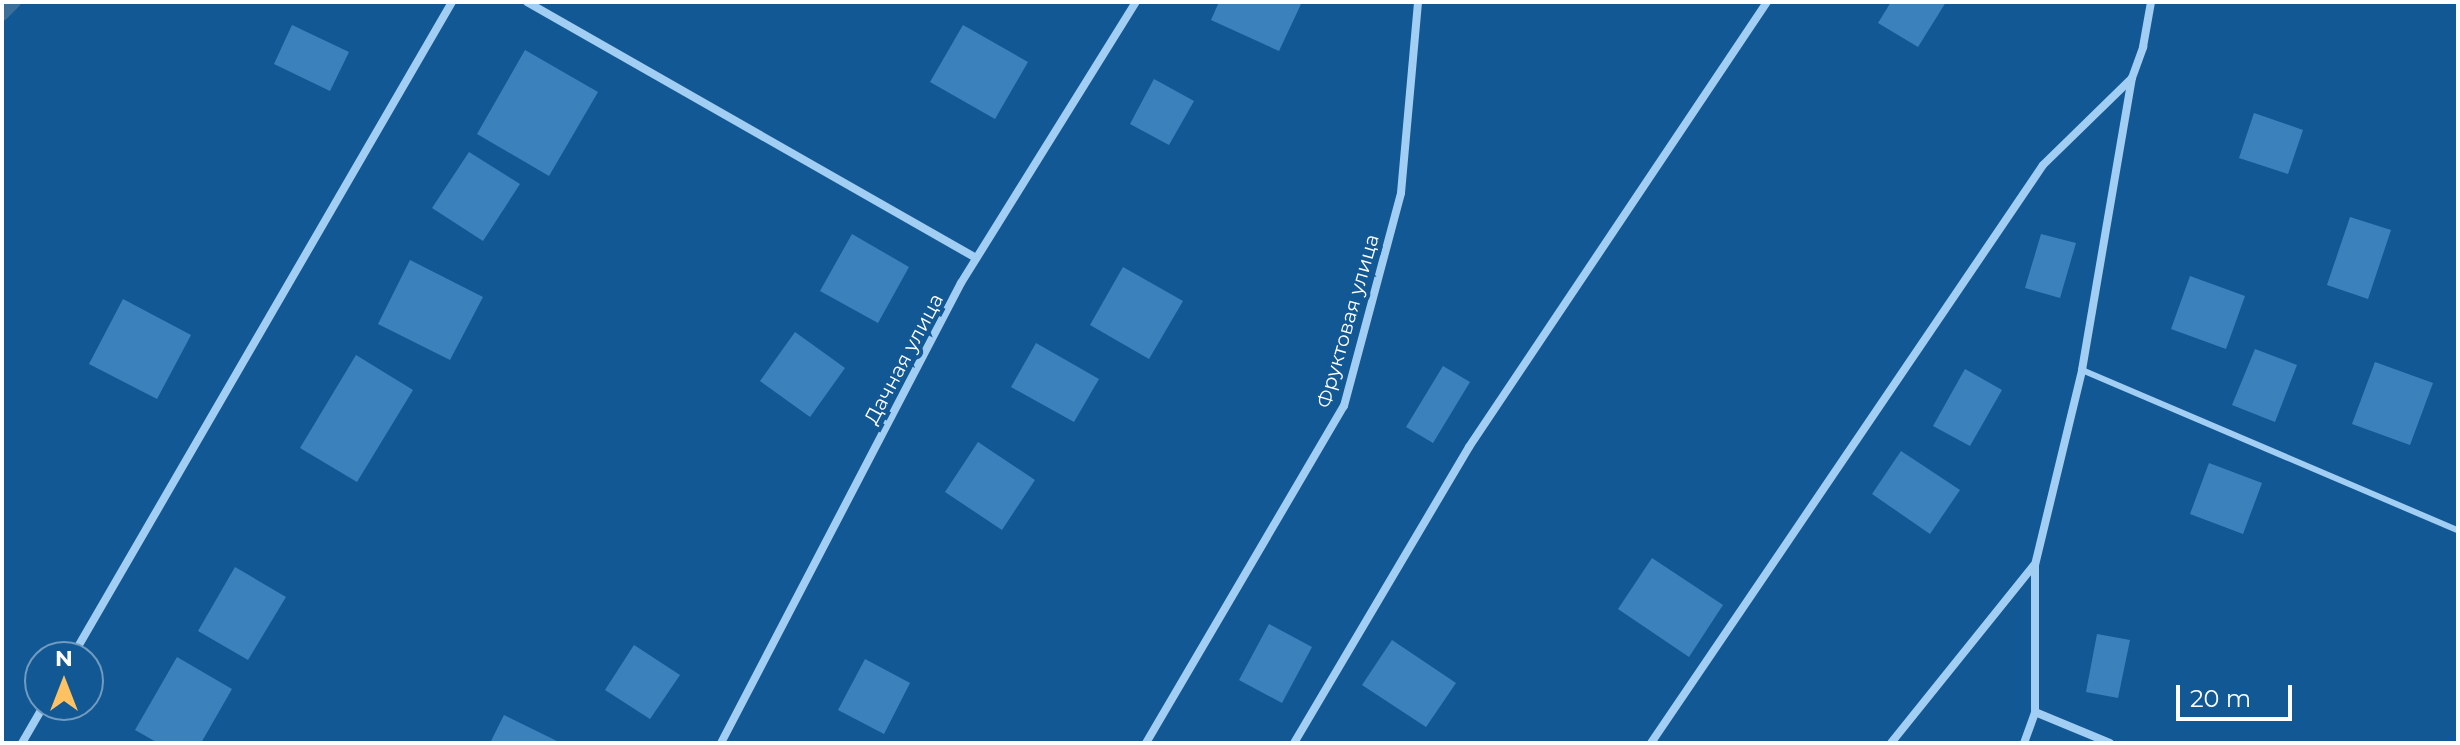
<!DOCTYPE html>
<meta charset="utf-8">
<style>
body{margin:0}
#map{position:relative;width:2460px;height:745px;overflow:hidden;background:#125895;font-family:Montserrat,sans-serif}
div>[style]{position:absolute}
.stream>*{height:12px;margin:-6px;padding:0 6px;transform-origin:6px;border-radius:6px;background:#3c6e9a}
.building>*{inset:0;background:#3b82bd}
.service>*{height:6px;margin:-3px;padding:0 3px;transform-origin:3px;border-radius:3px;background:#a2cef3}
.minor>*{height:8px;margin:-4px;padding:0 4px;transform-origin:4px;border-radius:4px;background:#a2cef3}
span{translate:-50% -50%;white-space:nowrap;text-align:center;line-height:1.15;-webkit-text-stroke:8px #125895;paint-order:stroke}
.street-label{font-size:20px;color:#fff}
.frame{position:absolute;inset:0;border:4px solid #fff;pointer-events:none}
.north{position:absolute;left:24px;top:641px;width:80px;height:80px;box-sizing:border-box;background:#125895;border:2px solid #719bbf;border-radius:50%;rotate:0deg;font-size:22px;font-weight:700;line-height:32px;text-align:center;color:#fff}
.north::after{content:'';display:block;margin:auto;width:28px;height:36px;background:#ffc263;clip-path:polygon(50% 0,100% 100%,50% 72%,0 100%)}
.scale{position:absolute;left:2176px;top:685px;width:116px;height:36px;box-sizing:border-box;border:4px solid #fff;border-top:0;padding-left:10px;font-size:24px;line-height:28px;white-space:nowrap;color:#fff;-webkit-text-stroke:6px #125895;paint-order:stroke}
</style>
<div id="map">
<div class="stream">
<i style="left:2px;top:15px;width:18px;rotate:-45deg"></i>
</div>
<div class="building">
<i style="clip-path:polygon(1219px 2px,1302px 2px,1279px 51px,1211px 20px)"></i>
<i style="clip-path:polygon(1891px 2px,1946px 2px,1918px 47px,1878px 23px)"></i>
<i style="clip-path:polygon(292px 25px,349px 52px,330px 91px,274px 64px)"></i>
<i style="clip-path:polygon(963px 25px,1028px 62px,995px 119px,930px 82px)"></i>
<i style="clip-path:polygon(525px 50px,598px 92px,549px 176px,477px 134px)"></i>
<i style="clip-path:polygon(1154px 79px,1194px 101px,1169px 145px,1130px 124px)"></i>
<i style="clip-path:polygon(2254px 113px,2303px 130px,2288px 174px,2239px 158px)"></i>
<i style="clip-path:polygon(469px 152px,520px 184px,483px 241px,432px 208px)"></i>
<i style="clip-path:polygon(2350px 217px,2391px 230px,2368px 299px,2327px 285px)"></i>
<i style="clip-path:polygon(852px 234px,909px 267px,878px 323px,820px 291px)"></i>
<i style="clip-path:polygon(2041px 234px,2076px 243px,2060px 298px,2025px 288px)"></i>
<i style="clip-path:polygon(410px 260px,483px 297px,450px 360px,378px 324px)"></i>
<i style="clip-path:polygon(1123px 267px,1183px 301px,1149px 359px,1090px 325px)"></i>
<i style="clip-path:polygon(2190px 276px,2245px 296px,2226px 349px,2171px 329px)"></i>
<i style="clip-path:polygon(123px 299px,191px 335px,157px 399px,89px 364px)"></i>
<i style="clip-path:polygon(795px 332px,845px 368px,810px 417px,760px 381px)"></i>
<i style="clip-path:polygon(1036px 343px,1099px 379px,1074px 422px,1011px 387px)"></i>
<i style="clip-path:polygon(2255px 349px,2297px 365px,2275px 422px,2232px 405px)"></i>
<i style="clip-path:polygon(356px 355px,413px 390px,357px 482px,300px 448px)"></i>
<i style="clip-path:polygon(2375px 362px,2433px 383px,2410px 445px,2352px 424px)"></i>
<i style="clip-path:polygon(1443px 366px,1470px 382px,1433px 443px,1406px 427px)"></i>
<i style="clip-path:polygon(1965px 369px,2002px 390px,1970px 446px,1933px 426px)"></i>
<i style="clip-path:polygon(978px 442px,1035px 480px,1002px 530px,945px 492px)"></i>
<i style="clip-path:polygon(1901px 451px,1960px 490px,1930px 534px,1872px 494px)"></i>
<i style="clip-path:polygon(2209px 463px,2262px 483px,2243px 534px,2190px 514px)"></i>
<i style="clip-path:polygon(1652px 558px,1723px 605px,1689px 657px,1618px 609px)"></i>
<i style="clip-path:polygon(235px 567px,286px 597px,248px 660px,198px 631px)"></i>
<i style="clip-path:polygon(1269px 624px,1312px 647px,1282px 703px,1239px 680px)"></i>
<i style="clip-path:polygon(2097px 634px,2130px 640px,2118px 698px,2086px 692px)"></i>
<i style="clip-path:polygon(1392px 640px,1456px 683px,1426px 727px,1362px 685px)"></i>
<i style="clip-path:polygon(634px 645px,680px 675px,650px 719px,605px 690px)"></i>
<i style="clip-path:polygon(177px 657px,232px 689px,201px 743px,158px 743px,135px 730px)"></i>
<i style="clip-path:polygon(865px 659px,910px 683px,884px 734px,838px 710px)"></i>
<i style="clip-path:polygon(504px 715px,561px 743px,490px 743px)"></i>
</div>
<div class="service">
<i style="left:2082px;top:370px;width:409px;rotate:23.1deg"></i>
</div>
<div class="minor">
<i style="left:527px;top:2px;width:517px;rotate:29.69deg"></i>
<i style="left:72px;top:657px;width:757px;rotate:-59.88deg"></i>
<i style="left:2035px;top:712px;width:81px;rotate:22.5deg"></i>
<i style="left:22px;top:743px;width:44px;rotate:-59.9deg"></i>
<i style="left:721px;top:743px;width:519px;rotate:-62.45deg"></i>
<i style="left:961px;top:283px;width:331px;rotate:-58.1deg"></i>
<i style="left:1146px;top:743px;width:391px;rotate:-59.6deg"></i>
<i style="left:1344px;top:406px;width:220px;rotate:-75deg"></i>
<i style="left:1401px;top:193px;width:192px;rotate:-84.9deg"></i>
<i style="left:1294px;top:743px;width:344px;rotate:-59.4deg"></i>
<i style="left:1469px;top:447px;width:536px;rotate:-56.19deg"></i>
<i style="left:1651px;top:743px;width:698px;rotate:-55.85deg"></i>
<i style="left:2043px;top:165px;width:124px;rotate:-44.3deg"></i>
<i style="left:1891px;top:743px;width:228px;rotate:-51.2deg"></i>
<i style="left:2024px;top:743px;width:33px;rotate:-70deg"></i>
<i style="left:2035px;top:712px;width:147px;rotate:-90deg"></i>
<i style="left:2035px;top:565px;width:201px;rotate:-76.4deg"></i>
<i style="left:2082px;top:370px;width:296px;rotate:-80.3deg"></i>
<i style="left:2132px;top:78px;width:33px;rotate:-70deg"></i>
<i style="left:2143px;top:47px;width:46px;rotate:-79.9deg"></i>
</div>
<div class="street-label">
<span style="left:1348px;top:321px;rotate:-74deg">Фруктовая улица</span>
<span style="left:904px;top:359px;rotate:-62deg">Дачная улица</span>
</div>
<div class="frame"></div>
<div class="north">N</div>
<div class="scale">20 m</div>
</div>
